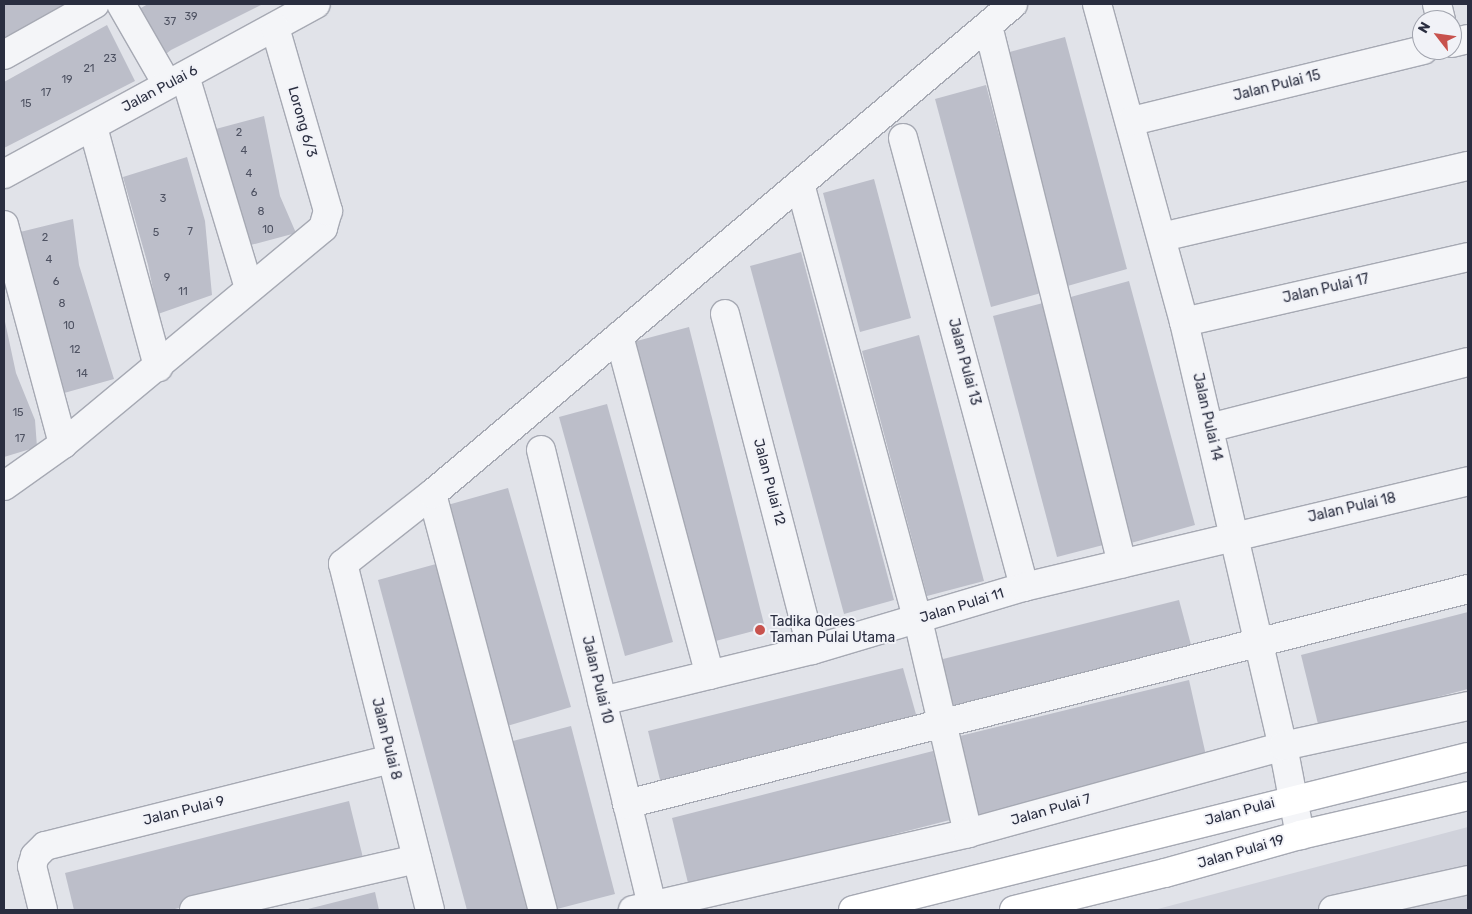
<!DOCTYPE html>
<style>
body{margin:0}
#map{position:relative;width:1472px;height:914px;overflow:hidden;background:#e1e3e9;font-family:Rubik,sans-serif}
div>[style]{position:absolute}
.built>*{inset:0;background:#d0d2db}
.building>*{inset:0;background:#bcbec9}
.roads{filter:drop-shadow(1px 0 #a6a9b3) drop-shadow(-1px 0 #a6a9b3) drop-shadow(0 1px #a6a9b3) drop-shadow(0 -1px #a6a9b3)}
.minor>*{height:28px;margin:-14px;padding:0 14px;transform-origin:14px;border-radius:14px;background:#f4f5f8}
.major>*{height:28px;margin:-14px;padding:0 14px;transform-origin:14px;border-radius:14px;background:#fff}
.dots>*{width:14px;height:14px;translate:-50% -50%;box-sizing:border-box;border:2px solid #f1f2f7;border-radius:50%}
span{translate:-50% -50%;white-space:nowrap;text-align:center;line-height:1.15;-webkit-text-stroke:4px #f1f2f7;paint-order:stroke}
.number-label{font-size:11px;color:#4e5262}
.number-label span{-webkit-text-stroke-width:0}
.street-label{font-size:14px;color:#2a2e40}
.poi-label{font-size:14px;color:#2a2e40}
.left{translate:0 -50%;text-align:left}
.frame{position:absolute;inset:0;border:5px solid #2a2e40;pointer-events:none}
.north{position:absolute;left:1412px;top:10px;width:50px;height:50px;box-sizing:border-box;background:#f1f2f7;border:1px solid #a1a4ae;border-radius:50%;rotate:300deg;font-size:14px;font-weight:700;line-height:20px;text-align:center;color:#2a2e40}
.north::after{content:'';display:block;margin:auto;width:18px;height:22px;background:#c8524d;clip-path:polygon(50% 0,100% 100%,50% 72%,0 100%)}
</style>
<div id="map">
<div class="built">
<i style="clip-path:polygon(1468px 827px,1468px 910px,1154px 910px)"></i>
</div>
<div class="building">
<i style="clip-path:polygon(4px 4px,85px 4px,4px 46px)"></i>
<i style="clip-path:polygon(148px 4px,263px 4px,171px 50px,158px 60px,132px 13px)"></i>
<i style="clip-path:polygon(107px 25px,135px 81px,4px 148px,4px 82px)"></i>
<i style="clip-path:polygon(1065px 37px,1127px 269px,1064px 287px,1002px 54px)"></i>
<i style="clip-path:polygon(986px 85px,1041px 293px,991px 307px,935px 99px)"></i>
<i style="clip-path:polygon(264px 116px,280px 196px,296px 233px,247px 246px,212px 130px)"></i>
<i style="clip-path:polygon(187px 157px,205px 221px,212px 295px,158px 314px,148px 265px,123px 177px)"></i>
<i style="clip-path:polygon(874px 179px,911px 318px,860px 332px,823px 193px)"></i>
<i style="clip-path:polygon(73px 219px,79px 265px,114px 379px,57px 395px,12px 234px)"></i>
<i style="clip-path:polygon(801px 252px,894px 600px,844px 614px,750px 266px)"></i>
<i style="clip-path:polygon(1129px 281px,1195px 525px,1131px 543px,1067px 298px)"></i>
<i style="clip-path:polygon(1043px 303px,1107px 544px,1057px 557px,993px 316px)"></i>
<i style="clip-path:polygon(4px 317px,16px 373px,35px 420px,37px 447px,4px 457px)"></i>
<i style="clip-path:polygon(689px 327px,765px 628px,708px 643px,633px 342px)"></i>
<i style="clip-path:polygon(919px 335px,984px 581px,927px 596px,862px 351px)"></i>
<i style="clip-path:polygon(607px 404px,673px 642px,625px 656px,559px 417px)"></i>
<i style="clip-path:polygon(508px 488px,571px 707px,507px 726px,444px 506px)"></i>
<i style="clip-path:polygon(436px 564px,529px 909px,523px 910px,467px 910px,378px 580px)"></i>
<i style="clip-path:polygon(1179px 600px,1194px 656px,950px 719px,935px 661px)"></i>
<i style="clip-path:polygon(1468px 612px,1468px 689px,1319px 728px,1301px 655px)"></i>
<i style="clip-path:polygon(903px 668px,919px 725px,662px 788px,648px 731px)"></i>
<i style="clip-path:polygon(1189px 680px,1207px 760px,974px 816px,956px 737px)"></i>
<i style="clip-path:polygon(571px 726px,615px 894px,553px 910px,509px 742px)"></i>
<i style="clip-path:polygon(933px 751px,950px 820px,689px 887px,672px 818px)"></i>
<i style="clip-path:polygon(349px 801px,364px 862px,171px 910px,74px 910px,65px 873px)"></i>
<i style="clip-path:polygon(375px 892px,379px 910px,304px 910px)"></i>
</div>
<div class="roads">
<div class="minor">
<i style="left:121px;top:4px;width:92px;rotate:60.1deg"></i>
<i style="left:1097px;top:4px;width:330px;rotate:74.7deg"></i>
<i style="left:1184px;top:322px;width:435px;rotate:76.9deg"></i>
<i style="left:1283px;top:746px;width:91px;rotate:79.2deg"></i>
<i style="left:1437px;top:4px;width:16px;rotate:76deg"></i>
<i style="left:988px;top:26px;width:554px;rotate:76.01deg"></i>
<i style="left:1452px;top:43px;width:16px;rotate:-14deg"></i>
<i style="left:4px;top:55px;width:104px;rotate:-29.3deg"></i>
<i style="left:185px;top:76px;width:221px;rotate:73.2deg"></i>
<i style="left:1132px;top:121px;width:300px;rotate:-13.7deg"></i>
<i style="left:93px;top:127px;width:249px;rotate:74.8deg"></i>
<i style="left:903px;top:138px;width:465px;rotate:74.9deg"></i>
<i style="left:4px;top:174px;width:355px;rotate:-28.6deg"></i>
<i style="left:800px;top:184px;width:452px;rotate:74.9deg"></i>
<i style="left:918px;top:620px;width:219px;rotate:76.8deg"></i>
<i style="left:4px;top:225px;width:227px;rotate:74.9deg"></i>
<i style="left:1162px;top:237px;width:314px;rotate:-13.1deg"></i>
<i style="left:725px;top:314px;width:347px;rotate:75.5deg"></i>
<i style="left:1184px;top:322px;width:291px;rotate:-12.9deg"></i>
<i style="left:619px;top:336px;width:351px;rotate:75deg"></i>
<i style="left:1209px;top:428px;width:267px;rotate:-14.3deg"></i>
<i style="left:541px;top:450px;width:473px;rotate:76.3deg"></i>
<i style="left:4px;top:486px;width:72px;rotate:-35.4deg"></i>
<i style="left:63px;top:444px;width:338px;rotate:-39.7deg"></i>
<i style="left:323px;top:228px;width:18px;rotate:-74deg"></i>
<i style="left:328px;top:211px;width:191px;rotate:-106.1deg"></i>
<i style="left:432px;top:494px;width:431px;rotate:75.1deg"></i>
<i style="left:602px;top:701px;width:216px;rotate:-13.7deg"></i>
<i style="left:812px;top:650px;width:221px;rotate:-16.6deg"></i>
<i style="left:1024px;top:587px;width:456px;rotate:-13.4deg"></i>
<i style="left:627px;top:804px;width:868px;rotate:-14.34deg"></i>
<i style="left:43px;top:910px;width:45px;rotate:-104deg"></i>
<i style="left:32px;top:866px;width:10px;rotate:-73deg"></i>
<i style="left:35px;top:856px;width:14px;rotate:-45deg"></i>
<i style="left:45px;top:846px;width:357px;rotate:-14.1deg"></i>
<i style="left:194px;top:910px;width:229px;rotate:-12.9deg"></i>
<i style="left:430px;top:910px;width:357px;rotate:-104.1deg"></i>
<i style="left:343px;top:564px;width:113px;rotate:-38.2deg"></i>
<i style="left:432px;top:494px;width:760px;rotate:-40.14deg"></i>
<i style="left:633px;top:910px;width:344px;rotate:-12.9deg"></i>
<i style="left:968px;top:833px;width:327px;rotate:-15.4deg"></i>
<i style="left:1283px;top:746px;width:189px;rotate:-12.2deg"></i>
<i style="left:1333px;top:910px;width:138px;rotate:-12.5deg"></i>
</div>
<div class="major">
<i style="left:853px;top:910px;width:634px;rotate:-13.97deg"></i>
<i style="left:1014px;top:910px;width:155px;rotate:-13.8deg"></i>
<i style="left:1165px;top:873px;width:140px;rotate:-15.7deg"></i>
<i style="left:1300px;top:835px;width:172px;rotate:-13.1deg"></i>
</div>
</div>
<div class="dots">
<i style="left:760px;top:630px;background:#c8524d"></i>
</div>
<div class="number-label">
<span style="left:191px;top:17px">39</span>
<span style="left:170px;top:22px">37</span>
<span style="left:110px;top:59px">23</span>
<span style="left:89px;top:69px">21</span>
<span style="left:67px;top:80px">19</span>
<span style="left:46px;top:93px">17</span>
<span style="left:26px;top:104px">15</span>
<span style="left:239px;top:133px">2</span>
<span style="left:244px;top:151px">4</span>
<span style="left:249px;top:174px">4</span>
<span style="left:254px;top:193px">6</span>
<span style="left:163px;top:199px">3</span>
<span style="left:261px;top:212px">8</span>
<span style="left:268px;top:230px">10</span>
<span style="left:190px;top:232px">7</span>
<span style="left:156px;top:233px">5</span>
<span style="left:45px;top:238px">2</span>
<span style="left:49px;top:260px">4</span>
<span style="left:167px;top:278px">9</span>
<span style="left:56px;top:282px">6</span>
<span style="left:183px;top:292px">11</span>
<span style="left:62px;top:304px">8</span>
<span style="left:69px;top:326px">10</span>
<span style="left:75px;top:350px">12</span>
<span style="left:82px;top:374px">14</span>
<span style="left:18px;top:413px">15</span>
<span style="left:20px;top:439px">17</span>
</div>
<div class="street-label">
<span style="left:1277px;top:86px;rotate:-14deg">Jalan Pulai 15</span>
<span style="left:160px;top:89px;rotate:-28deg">Jalan Pulai 6</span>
<span style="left:302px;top:122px;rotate:74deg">Lorong 6/3</span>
<span style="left:1326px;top:289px;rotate:-13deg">Jalan Pulai 17</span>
<span style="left:964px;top:362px;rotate:75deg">Jalan Pulai 13</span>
<span style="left:1207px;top:417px;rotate:77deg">Jalan Pulai 14</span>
<span style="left:769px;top:482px;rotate:75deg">Jalan Pulai 12</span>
<span style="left:1352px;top:508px;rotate:-13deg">Jalan Pulai 18</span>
<span style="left:962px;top:606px;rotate:-17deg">Jalan Pulai 11</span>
<span style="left:597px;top:680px;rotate:76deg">Jalan Pulai 10</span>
<span style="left:386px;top:739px;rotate:76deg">Jalan Pulai 8</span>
<span style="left:1051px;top:810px;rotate:-16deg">Jalan Pulai 7</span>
<span style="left:184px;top:811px;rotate:-14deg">Jalan Pulai 9</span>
<span style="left:1240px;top:812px;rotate:-15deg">Jalan Pulai</span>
<span style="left:1241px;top:852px;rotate:-16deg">Jalan Pulai 19</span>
</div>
<div class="poi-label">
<span class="left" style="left:770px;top:630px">Tadika Qdees<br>Taman Pulai Utama</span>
</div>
<div class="frame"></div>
<div class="north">N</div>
</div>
